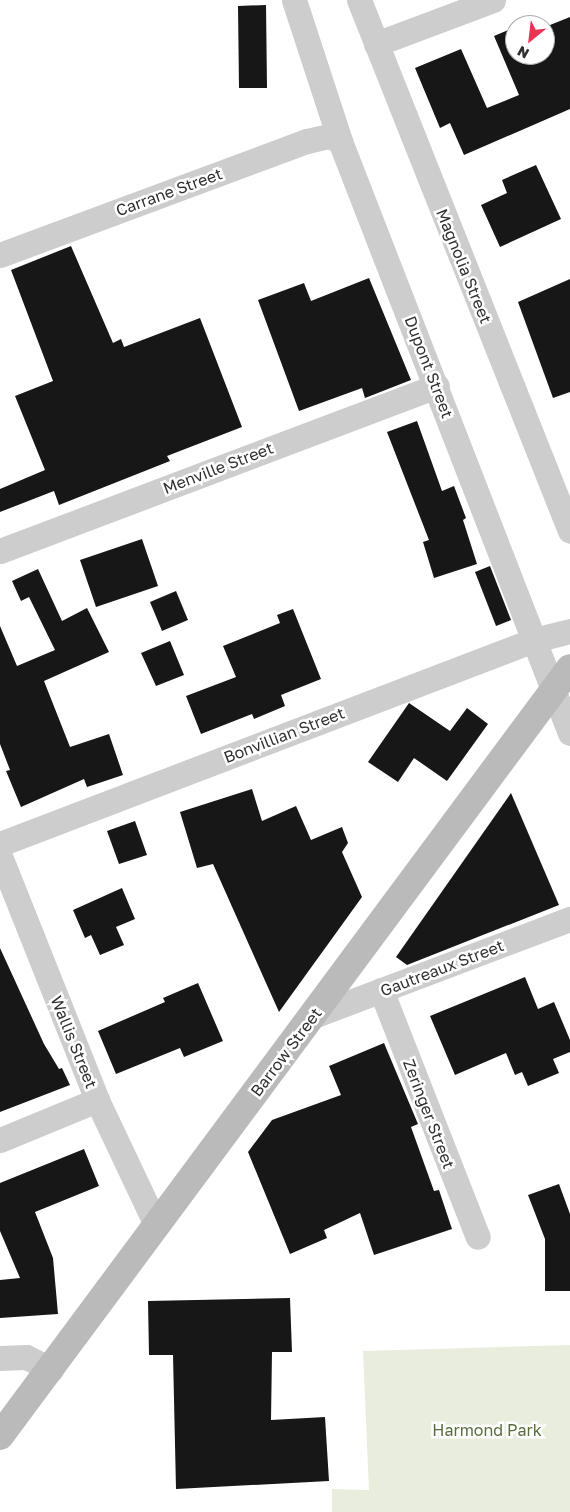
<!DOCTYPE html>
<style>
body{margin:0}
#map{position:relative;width:570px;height:1512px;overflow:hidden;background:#fff;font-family:"Golos Text",sans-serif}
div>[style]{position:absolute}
.green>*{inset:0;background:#e8edde}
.building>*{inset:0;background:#171717}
.minor>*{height:25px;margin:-12.5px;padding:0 12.5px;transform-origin:12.5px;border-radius:12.5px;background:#cdcdcd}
.secondary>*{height:28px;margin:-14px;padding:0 14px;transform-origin:14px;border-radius:14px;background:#bababa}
span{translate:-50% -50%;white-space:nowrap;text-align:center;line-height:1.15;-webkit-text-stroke:5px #fff;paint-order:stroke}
.street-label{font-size:16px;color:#303030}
.park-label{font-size:16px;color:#596d3d}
.north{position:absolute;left:505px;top:15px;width:50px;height:50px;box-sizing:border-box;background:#fff;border:1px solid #acacac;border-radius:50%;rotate:209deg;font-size:14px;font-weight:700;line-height:20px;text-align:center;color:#303030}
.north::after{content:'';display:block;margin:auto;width:18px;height:22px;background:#e73354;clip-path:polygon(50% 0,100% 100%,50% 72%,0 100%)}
</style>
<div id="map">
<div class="green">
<i style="clip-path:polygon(570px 1345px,570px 1512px,332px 1512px,332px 1489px,369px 1490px,363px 1351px)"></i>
</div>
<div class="building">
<i style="clip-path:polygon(266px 5px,267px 88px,239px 88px,238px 6px)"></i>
<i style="clip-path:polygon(570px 17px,570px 109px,464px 155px,450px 123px,440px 128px,415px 68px,461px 49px,487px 108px,519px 95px,494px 36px,515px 27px,515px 55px,545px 55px,545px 27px)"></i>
<i style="clip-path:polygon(536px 165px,561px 219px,500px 247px,481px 205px,507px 193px,502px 180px)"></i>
<i style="clip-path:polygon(71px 246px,113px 343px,121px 339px,124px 347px,200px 318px,242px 427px,167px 456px,170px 461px,59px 505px,54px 491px,0 512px,0 489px,45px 470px,15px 396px,53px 381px,11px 270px)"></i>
<i style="clip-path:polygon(369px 278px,411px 380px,365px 398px,362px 388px,299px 411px,258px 300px,304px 283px,311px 301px)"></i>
<i style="clip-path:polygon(570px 279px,570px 392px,553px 398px,518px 302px)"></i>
<i style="clip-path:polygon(417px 421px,442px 491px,454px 486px,466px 518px,463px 520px,477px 564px,434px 578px,423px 542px,429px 540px,387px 432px)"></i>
<i style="clip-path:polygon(142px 539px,158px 586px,96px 607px,80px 560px)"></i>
<i style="clip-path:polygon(490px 566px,511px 620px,496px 626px,475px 572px)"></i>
<i style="clip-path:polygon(38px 569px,62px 621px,87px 608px,109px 652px,44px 681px,70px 747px,109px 734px,123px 775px,87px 787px,84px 779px,21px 807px,6px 771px,10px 770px,0 744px,0 626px,17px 666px,55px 650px,29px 597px,21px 601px,12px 581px)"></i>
<i style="clip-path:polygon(176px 591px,188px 620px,162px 631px,150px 602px)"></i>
<i style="clip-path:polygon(293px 609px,321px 679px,281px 695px,285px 706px,254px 719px,252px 714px,201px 734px,186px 696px,236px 677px,223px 646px,280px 623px,277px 615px)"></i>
<i style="clip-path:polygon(170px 641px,184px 675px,156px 686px,141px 653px)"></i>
<i style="clip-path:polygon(409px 703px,450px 731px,467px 708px,488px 724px,447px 781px,414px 758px,398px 782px,368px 762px)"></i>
<i style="clip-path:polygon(252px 789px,262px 821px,296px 806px,311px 840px,342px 827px,348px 843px,342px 852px,362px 897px,279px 1012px,213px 864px,197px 868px,180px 812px)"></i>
<i style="clip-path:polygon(511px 793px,559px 905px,407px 965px,396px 957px)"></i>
<i style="clip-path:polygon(135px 821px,147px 855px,119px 864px,107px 831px)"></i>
<i style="clip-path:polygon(122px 888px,135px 919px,116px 927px,124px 945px,100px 955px,91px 935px,85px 938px,73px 910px)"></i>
<i style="clip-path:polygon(0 948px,44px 1044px,59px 1069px,62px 1068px,70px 1085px,0 1112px)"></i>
<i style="clip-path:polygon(525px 977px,538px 1009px,554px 1002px,570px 1040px,570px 1052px,553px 1059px,559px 1073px,528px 1086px,522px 1072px,515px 1075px,506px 1053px,455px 1075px,430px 1016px)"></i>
<i style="clip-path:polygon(198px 983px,223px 1041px,184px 1057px,180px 1048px,116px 1074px,98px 1031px,165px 1002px,163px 998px)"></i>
<i style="clip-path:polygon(384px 1043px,418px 1124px,411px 1127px,434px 1191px,439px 1190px,452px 1229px,374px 1255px,360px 1213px,324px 1230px,327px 1238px,290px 1254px,248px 1152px,272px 1120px,341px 1095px,329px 1066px)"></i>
<i style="clip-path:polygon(84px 1149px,99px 1186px,35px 1212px,53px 1258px,58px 1314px,0 1318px,0 1280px,20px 1278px,0 1231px,0 1183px)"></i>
<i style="clip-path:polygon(559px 1184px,570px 1214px,570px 1291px,545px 1291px,545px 1239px,528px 1195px)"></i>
<i style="clip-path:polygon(290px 1298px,292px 1352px,272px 1352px,271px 1420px,325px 1417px,329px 1481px,176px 1489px,173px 1355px,149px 1355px,148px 1301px)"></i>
</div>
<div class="minor">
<i style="left:294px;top:0;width:148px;rotate:71.9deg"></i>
<i style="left:340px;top:141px;width:635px;rotate:68.77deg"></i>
<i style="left:359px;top:0;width:571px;rotate:68.33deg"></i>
<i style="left:376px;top:44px;width:125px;rotate:-20.6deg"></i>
<i style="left:0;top:255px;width:327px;rotate:-20.4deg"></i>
<i style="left:307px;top:141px;width:23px;rotate:-13deg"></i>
<i style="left:329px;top:136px;width:12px;rotate:24deg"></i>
<i style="left:0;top:551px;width:467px;rotate:-20.7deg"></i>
<i style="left:0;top:844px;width:572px;rotate:-20.91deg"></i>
<i style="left:534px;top:640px;width:37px;rotate:-14deg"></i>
<i style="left:0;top:856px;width:263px;rotate:68.3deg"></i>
<i style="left:97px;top:1100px;width:138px;rotate:64.7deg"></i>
<i style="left:381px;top:990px;width:265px;rotate:68.6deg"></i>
<i style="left:313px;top:1016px;width:275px;rotate:-20.7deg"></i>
<i style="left:0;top:1140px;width:105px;rotate:-22.4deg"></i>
<i style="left:0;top:1358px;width:26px;rotate:-2deg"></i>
<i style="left:26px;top:1357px;width:28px;rotate:26deg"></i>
</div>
<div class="secondary">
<i style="left:0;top:1436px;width:956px;rotate:-53.42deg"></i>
</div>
<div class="street-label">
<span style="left:169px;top:192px;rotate:-20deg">Carrane Street</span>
<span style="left:464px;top:266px;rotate:68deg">Magnolia Street</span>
<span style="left:429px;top:367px;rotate:69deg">Dupont Street</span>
<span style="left:218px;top:468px;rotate:-21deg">Menville Street</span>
<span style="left:284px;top:735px;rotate:-21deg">Bonvillian Street</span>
<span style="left:442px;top:968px;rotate:-21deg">Gautreaux Street</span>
<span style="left:74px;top:1042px;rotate:68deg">Wallis Street</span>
<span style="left:286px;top:1052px;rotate:-53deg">Barrow Street</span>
<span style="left:429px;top:1114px;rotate:69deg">Zeringer Street</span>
</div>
<div class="park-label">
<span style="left:487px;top:1430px">Harmond Park</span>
</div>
<div class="north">N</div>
</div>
